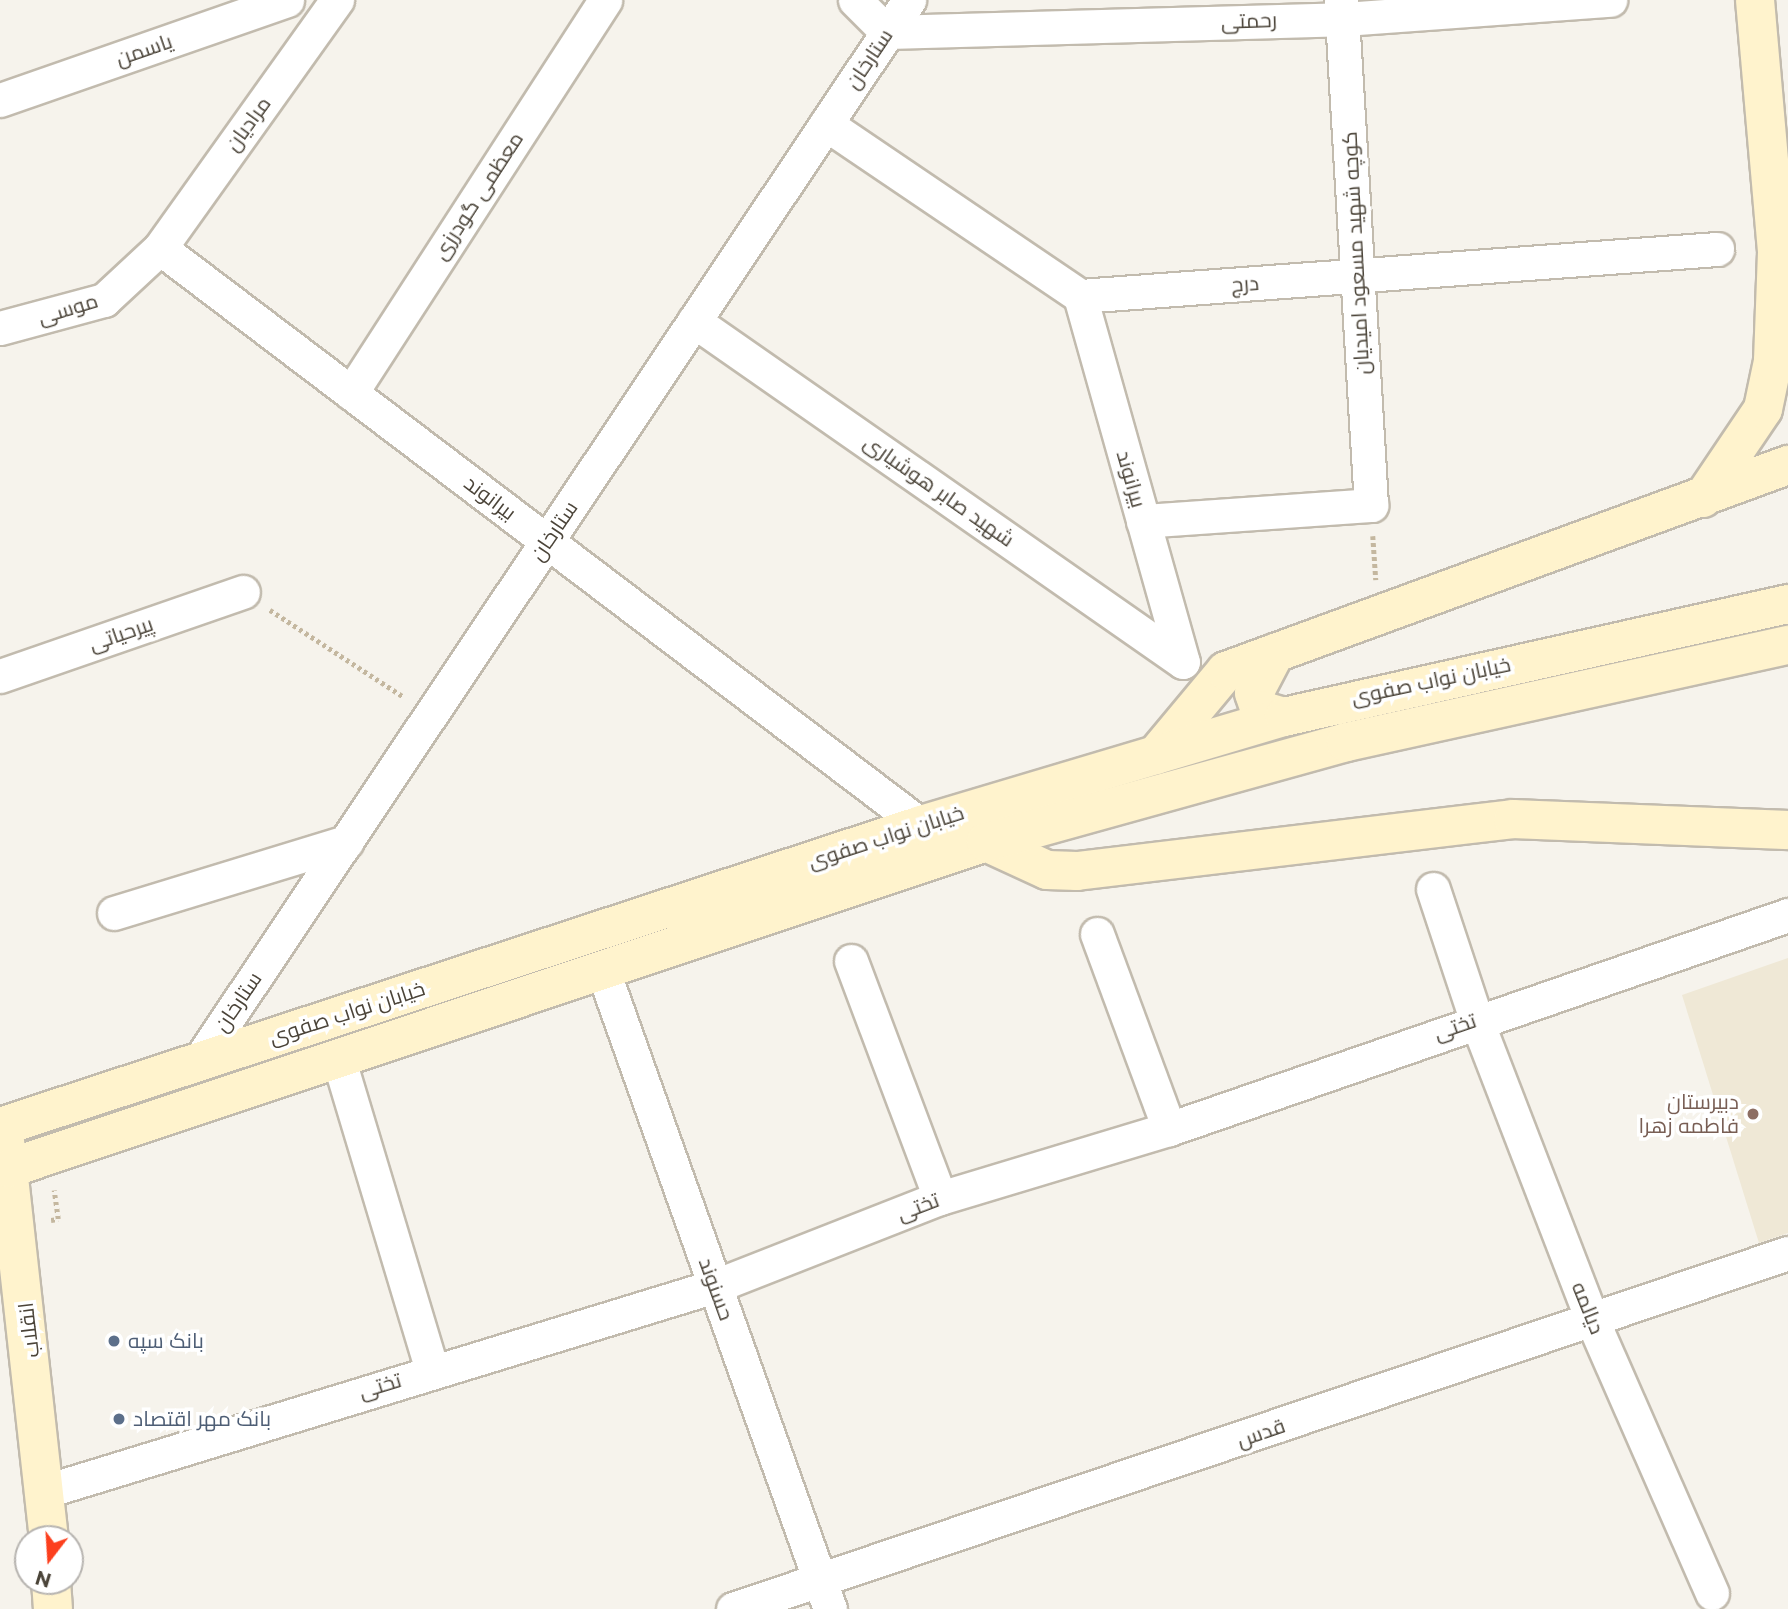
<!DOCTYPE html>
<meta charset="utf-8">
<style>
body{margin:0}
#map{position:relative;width:1788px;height:1609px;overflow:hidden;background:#f6f3ec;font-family:Montserrat,Cairo,sans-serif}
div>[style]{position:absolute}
.education>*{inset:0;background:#efe8d6}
.path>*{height:4.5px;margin-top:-2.25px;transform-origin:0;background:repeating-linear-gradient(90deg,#c4b79f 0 3.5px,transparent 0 7px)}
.roads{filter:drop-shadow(2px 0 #c2bbae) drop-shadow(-2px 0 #c2bbae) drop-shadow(0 2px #c2bbae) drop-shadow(0 -2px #c2bbae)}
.street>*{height:33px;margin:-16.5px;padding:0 16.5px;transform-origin:16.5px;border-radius:16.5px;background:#fff}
.secondary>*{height:38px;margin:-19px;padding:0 19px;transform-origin:19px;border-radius:19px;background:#fff3cd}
.dots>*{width:19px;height:19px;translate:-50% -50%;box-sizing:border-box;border:4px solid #fff;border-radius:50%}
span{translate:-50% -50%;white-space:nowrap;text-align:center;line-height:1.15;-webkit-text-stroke:7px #fff;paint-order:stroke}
.street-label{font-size:21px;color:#4b4439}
.education-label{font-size:21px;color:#785e54}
.right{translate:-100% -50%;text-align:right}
.service-label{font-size:21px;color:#4e5e75}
.left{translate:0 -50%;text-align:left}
.north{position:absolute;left:14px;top:1525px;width:70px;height:70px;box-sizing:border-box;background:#fff;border:2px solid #b7b4b0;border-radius:50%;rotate:197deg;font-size:19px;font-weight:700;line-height:28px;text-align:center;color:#4b4439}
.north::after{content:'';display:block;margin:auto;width:24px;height:32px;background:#fc3f1d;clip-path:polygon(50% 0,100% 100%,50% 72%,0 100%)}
</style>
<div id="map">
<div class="education">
<i style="clip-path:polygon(1788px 958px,1788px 1233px,1759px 1243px,1682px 995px)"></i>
</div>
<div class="path">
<i style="left:1373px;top:536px;width:44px;rotate:86.1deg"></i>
<i style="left:270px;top:610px;width:160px;rotate:33deg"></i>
<i style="left:51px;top:1220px;width:7px;rotate:-8deg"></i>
<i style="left:58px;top:1219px;width:29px;rotate:-98deg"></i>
</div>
<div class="roads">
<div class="street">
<i style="left:855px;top:0;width:45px;rotate:45deg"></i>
<i style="left:887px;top:32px;width:456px;rotate:-1.6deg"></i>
<i style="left:1343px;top:19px;width:268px;rotate:-4.1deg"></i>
<i style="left:0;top:100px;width:304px;rotate:-19.2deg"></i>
<i style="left:826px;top:124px;width:307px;rotate:34.1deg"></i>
<i style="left:1080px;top:296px;width:639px;rotate:-4.22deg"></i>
<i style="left:160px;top:248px;width:955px;rotate:37.17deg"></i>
<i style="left:1080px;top:296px;width:380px;rotate:74.3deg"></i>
<i style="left:694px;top:321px;width:596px;rotate:34.89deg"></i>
<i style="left:0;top:328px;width:108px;rotate:-15.1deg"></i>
<i style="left:104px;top:300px;width:76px;rotate:-42.9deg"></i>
<i style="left:160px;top:248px;width:305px;rotate:-54.5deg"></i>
<i style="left:351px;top:393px;width:468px;rotate:-57.1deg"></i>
<i style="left:1143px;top:521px;width:229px;rotate:-4deg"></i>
<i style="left:1371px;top:505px;width:506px;rotate:-93.4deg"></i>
<i style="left:0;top:676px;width:257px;rotate:-19.1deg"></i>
<i style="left:1433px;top:889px;width:137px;rotate:71.7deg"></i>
<i style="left:1476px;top:1019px;width:325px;rotate:68.9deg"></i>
<i style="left:1593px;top:1322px;width:296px;rotate:66.3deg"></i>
<i style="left:114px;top:913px;width:243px;rotate:-17deg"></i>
<i style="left:1097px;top:934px;width:208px;rotate:69.7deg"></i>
<i style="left:851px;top:961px;width:253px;rotate:69.4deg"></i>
<i style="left:602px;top:968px;width:680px;rotate:70.42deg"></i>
<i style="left:338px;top:1057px;width:327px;rotate:73.3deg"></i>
<i style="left:199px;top:1061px;width:1277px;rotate:-56.21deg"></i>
<i style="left:46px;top:1491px;width:700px;rotate:-17.04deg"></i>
<i style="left:715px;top:1286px;width:242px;rotate:-21.4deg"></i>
<i style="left:940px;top:1198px;width:239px;rotate:-16.8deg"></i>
<i style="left:1169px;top:1129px;width:655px;rotate:-19.07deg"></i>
<i style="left:733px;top:1609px;width:1113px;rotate:-18.65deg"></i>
</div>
<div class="secondary">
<i style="left:1755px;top:0;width:253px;rotate:85deg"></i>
<i style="left:1703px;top:498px;width:107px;rotate:-56deg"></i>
<i style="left:1763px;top:409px;width:49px;rotate:-78.2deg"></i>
<i style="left:1773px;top:361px;width:108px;rotate:-87.9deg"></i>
<i style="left:1777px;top:253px;width:33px;rotate:-70deg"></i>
<i style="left:1275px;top:653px;width:45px;rotate:117.7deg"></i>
<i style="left:1254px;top:693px;width:18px;rotate:71deg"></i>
<i style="left:1260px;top:710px;width:25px;rotate:16deg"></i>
<i style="left:1156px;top:755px;width:109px;rotate:-50.2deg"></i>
<i style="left:1226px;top:671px;width:599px;rotate:-20.13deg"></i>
<i style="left:986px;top:842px;width:67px;rotate:24.7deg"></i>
<i style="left:1047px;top:870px;width:30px;rotate:2deg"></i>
<i style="left:1077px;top:871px;width:439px;rotate:-6.8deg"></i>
<i style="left:1513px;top:819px;width:275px;rotate:2.3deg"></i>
<i style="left:0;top:1127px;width:969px;rotate:-18.15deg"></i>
<i style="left:921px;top:825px;width:379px;rotate:-16.6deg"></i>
<i style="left:1284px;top:717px;width:517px;rotate:-12.64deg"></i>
<i style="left:5px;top:1141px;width:400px;rotate:83.7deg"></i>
<i style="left:10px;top:1168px;width:1029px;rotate:-18.47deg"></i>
<i style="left:986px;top:842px;width:374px;rotate:-15.5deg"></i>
<i style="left:1346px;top:742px;width:453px;rotate:-12.4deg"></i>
<i style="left:51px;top:1581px;width:28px;rotate:86deg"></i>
</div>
</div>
<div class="dots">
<i style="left:1753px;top:1114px;background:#8d6e63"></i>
<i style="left:114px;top:1341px;background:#5c6f8a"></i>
<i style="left:119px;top:1419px;background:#5c6f8a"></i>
</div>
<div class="street-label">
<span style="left:1249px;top:21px;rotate:-2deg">رحمتی</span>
<span style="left:144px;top:50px;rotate:-19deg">یاسمن</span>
<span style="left:869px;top:59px;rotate:-56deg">ستارخان</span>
<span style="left:248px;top:124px;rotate:-54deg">مرادیان</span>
<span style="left:478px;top:196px;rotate:-57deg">معظمی گودرزی</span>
<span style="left:1356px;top:253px;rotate:-93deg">کوچه شهید مسعود امیدیان</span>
<span style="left:1245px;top:284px;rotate:-4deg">درج</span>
<span style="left:68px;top:309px;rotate:-17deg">موسی</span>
<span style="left:1131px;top:479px;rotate:74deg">بیرانوند</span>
<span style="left:939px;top:491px;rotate:35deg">شهید صابر هوشیاری</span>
<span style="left:490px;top:498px;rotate:37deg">بیرانوند</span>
<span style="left:554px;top:531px;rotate:-56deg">ستارخان</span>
<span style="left:121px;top:634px;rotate:-19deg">پیرحیاتی</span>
<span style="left:1431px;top:681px;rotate:-12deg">خیابان نواب صفوی</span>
<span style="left:886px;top:837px;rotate:-18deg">خیابان نواب صفوی</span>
<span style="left:238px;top:1002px;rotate:-56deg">ستارخان</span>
<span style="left:347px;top:1013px;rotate:-18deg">خیابان نواب صفوی</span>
<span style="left:1455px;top:1027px;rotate:-19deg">تختی</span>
<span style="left:918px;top:1207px;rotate:-21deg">تختی</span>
<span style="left:716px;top:1289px;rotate:70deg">حسنوند</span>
<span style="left:1588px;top:1308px;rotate:68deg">دیالمه</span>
<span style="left:29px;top:1330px;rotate:-97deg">انقلاب</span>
<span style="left:380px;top:1386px;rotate:-17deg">تختی</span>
<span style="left:1261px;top:1433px;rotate:-19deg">قدس</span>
</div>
<div class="education-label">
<span class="right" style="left:1739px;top:1114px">دبیرستان<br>فاطمه زهرا</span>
</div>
<div class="service-label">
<span class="left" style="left:128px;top:1341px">بانک سپه</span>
<span class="left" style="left:133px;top:1419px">بانک مهر اقتصاد</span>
</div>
<div class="north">N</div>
</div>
